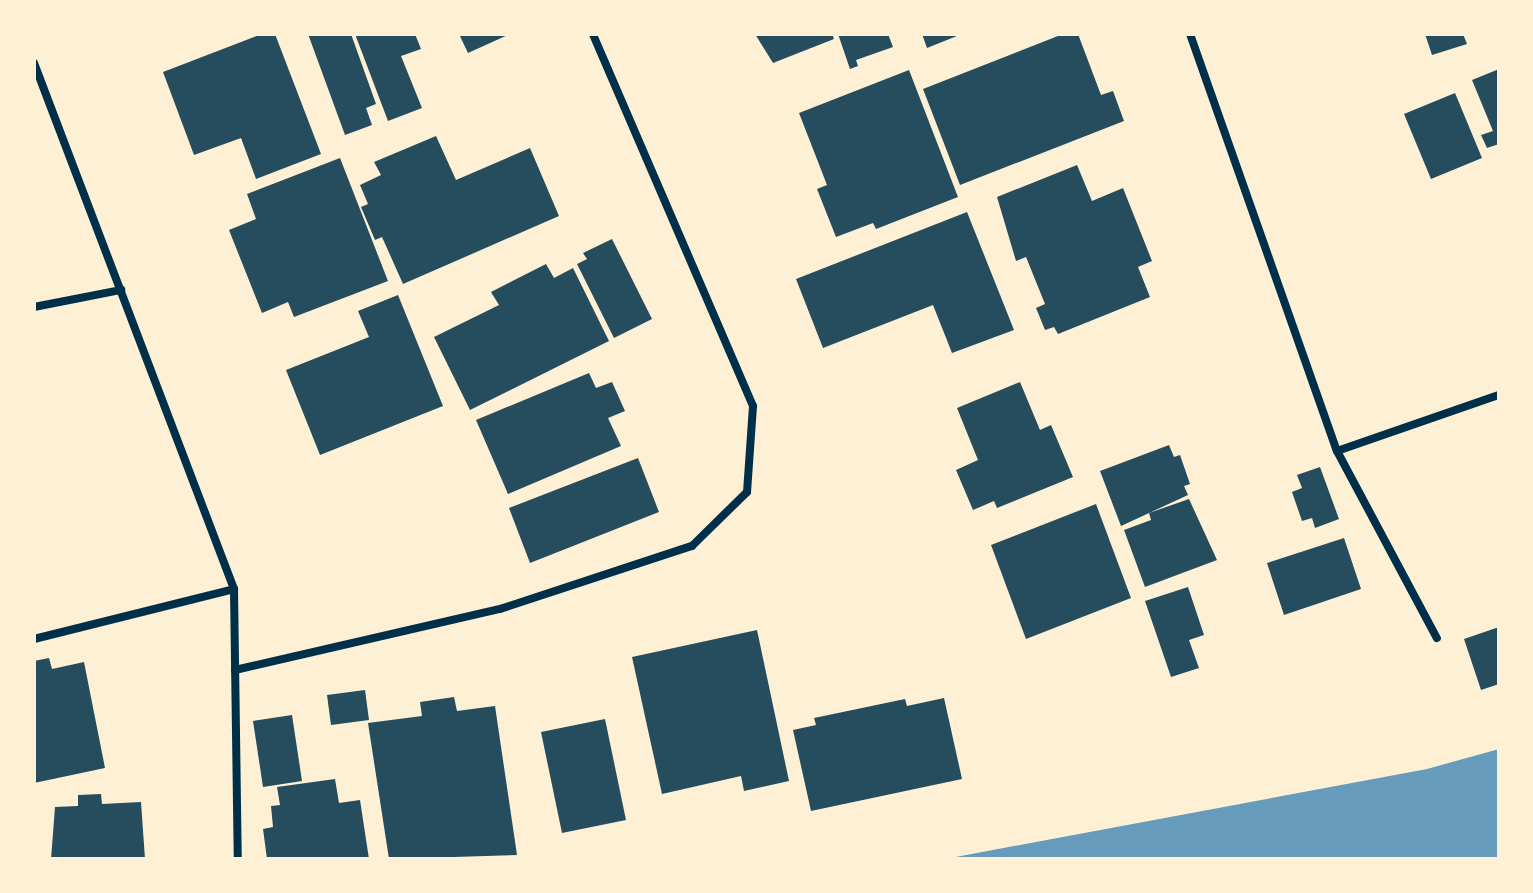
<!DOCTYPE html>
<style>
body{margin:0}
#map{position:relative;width:1533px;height:893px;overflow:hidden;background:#fdf0d5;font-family:Commissioner,sans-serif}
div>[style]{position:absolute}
.water>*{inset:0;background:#669bbc}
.building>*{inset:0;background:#264d5e}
.minor>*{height:8px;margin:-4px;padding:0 4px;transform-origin:4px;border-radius:4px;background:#003049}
span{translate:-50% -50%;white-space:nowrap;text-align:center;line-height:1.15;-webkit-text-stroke:8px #fdf0d5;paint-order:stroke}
.frame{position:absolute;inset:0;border:36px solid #fdf0d5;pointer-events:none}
</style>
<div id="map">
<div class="water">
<i style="clip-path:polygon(1499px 749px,1499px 859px,945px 859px,1427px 769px)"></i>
</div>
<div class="building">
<i style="clip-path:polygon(262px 34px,275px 34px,321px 154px,256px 179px,241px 138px,194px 155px,163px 72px)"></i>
<i style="clip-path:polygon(308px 34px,351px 34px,376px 104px,366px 108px,372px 125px,345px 135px)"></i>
<i style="clip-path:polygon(355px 34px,415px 34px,421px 49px,401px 56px,422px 108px,388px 121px)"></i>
<i style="clip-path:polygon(459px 34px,510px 34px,468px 53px)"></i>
<i style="clip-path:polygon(755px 34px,832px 34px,834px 39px,773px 63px)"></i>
<i style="clip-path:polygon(838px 34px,888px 34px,893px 47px,856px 60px,858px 66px,850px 69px)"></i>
<i style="clip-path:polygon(922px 34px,962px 34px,927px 48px)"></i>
<i style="clip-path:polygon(1063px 34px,1078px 34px,1101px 95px,1113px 91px,1124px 121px,960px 185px,923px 89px)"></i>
<i style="clip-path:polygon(1425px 34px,1463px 34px,1467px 44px,1432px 55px)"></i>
<i style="clip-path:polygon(1499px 69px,1499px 144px,1487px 148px,1481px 135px,1493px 131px,1472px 80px)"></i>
<i style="clip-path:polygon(909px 70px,958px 197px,876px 229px,873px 223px,836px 237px,817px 189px,827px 185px,799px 113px)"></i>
<i style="clip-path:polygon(1455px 93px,1482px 158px,1431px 179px,1404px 114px)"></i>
<i style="clip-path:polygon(436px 136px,456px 180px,530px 148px,559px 216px,403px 284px,382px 237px,375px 240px,361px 207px,368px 204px,360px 185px,381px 175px,374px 162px)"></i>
<i style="clip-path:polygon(340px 158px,388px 281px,294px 317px,288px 302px,262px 313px,229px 230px,256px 219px,247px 194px)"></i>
<i style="clip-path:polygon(1077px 165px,1092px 201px,1123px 188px,1152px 261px,1138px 267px,1150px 297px,1058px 334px,1054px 327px,1045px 330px,1036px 308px,1045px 304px,1026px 257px,1016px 261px,997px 197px)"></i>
<i style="clip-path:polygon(967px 212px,1014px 330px,952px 353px,933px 305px,823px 348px,796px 279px)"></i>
<i style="clip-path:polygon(612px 239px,652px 319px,614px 338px,577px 264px,587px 259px,583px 253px)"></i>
<i style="clip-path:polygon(546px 264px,554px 278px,573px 268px,609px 341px,470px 410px,434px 337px,499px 305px,491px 292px)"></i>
<i style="clip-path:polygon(398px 295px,443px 406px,320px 455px,286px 370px,369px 337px,358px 311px)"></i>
<i style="clip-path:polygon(589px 373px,596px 388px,612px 382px,625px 411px,608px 418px,621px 446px,508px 494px,476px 420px)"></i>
<i style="clip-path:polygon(1020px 382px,1040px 430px,1051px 425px,1073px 477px,997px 508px,994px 501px,973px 510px,956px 470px,978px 460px,957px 408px)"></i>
<i style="clip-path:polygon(1169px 445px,1174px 457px,1180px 455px,1190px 484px,1184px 486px,1188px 495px,1121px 526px,1100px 471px)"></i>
<i style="clip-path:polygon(638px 458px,659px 512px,530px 563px,509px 508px)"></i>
<i style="clip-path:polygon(1320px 467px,1339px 519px,1315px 528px,1312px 518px,1302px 521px,1292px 492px,1302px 488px,1297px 475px)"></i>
<i style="clip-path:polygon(1189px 499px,1217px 560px,1145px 587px,1124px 530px,1151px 520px,1149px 513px)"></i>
<i style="clip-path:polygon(1096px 504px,1131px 598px,1026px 639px,991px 545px)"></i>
<i style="clip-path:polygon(1344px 538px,1361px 589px,1284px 615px,1267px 563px)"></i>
<i style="clip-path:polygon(1188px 587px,1204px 635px,1189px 640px,1199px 668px,1171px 677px,1145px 601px)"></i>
<i style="clip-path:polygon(1499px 627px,1499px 684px,1481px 690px,1464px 639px)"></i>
<i style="clip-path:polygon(757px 630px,789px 781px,744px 791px,741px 776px,662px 794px,632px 657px)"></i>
<i style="clip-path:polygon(49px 658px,52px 669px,84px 662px,105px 768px,34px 783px,34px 661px)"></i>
<i style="clip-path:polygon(365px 690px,369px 720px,331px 725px,327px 695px)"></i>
<i style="clip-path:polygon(454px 697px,457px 711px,495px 706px,517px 855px,389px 859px,368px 723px,422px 716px,420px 702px)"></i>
<i style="clip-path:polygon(944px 698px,962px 779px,811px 811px,793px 730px,816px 725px,814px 718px,905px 699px,907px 706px)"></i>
<i style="clip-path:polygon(292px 715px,302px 781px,263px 787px,253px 721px)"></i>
<i style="clip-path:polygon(605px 719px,626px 820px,562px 833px,541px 732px)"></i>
<i style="clip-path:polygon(335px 779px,339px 803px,360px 800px,369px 859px,267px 859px,263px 829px,273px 827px,271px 806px,280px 805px,277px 787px)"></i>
<i style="clip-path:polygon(101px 794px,102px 804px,141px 802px,145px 859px,51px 859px,55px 807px,78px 806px,78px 795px)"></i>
</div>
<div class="minor">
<i style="left:1190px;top:34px;width:442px;rotate:70.6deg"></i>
<i style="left:1337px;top:451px;width:171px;rotate:-19.1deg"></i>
<i style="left:34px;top:63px;width:563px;rotate:69.18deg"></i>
<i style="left:34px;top:307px;width:89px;rotate:-11.1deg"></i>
<i style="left:1337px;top:451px;width:212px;rotate:61.9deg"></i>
<i style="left:34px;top:639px;width:206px;rotate:-14deg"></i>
<i style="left:234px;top:589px;width:270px;rotate:89.2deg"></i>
<i style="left:235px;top:670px;width:272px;rotate:-13deg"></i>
<i style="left:500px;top:609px;width:202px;rotate:-18.2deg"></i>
<i style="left:692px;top:546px;width:77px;rotate:-44.5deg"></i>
<i style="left:747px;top:492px;width:86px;rotate:-86deg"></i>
<i style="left:753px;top:406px;width:405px;rotate:-113.3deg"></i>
</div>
<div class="frame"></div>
</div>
